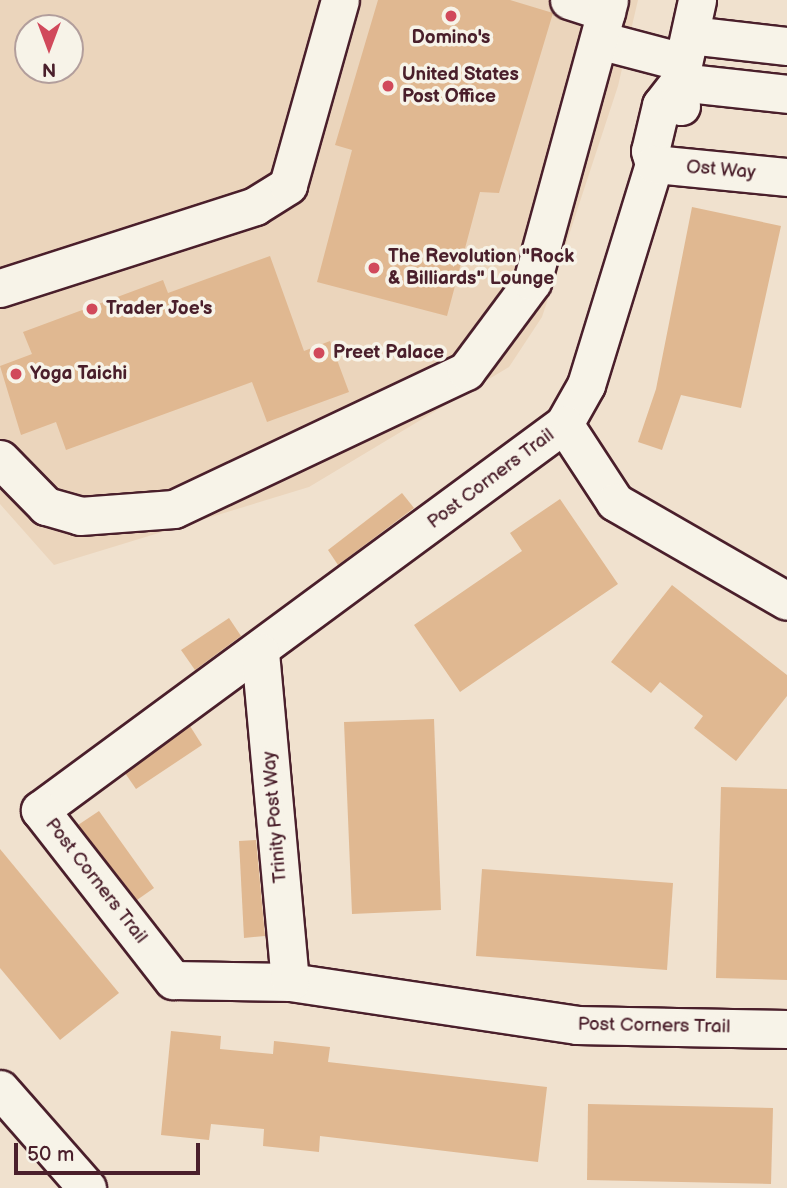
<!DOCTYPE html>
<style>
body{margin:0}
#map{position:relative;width:787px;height:1188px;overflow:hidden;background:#f0e1ce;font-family:"Balsamiq Sans",sans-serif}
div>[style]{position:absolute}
.built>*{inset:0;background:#ebd5bc}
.building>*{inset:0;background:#e0b891}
.roads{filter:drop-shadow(2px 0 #4a1f2b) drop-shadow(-2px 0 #4a1f2b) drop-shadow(0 2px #4a1f2b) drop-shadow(0 -2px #4a1f2b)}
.minor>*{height:37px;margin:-18.5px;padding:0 18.5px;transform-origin:18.5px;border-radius:18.5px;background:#f7f3e8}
.dots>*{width:19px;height:19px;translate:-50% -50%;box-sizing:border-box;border:4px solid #f7f3e8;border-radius:50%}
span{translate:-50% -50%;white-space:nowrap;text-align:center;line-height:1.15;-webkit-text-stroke:7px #f7f3e8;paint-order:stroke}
.poi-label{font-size:19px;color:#4a1f2b;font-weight:700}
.left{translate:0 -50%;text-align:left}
.street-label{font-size:19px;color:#4a1f2b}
.north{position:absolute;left:14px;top:14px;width:70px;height:70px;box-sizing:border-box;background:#f7f3e8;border:2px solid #b29e9c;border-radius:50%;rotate:180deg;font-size:19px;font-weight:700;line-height:28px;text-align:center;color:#4a1f2b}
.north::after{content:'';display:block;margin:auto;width:24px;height:32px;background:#d1495b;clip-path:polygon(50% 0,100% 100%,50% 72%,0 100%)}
.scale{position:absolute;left:14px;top:1143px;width:186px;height:32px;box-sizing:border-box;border:4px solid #4a1f2b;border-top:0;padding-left:9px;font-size:21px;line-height:24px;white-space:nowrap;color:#4a1f2b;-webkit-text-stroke:5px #f7f3e8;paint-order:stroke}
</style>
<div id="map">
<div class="built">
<i style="clip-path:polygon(evenodd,0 0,638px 0,618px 86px,542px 317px,509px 367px,309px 487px,54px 565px,0 504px,0 0,28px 28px,70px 28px,70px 70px,28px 70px,28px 28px)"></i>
</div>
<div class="building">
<i style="clip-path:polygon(378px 0,510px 0,553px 13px,499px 193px,480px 192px,447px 316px,317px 282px,352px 150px,335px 145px)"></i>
<i style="clip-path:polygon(692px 207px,781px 226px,741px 408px,681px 395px,662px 450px,638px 442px,656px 389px)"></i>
<i style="clip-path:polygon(270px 256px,304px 351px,330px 341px,349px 392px,267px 422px,252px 382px,66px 450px,56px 422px,21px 435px,0 366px,32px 354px,23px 332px,163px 280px,168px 293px)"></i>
<i style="clip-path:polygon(402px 493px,414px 508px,338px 565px,328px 550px)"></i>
<i style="clip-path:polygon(560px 499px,618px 584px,460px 692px,414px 625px,522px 551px,510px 533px)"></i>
<i style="clip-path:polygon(672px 585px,787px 675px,787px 696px,736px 761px,694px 728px,703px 716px,660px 682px,651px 693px,611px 662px)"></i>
<i style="clip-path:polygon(229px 618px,241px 636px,195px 670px,181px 650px)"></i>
<i style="clip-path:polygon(434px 719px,441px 910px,352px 914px,344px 722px)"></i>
<i style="clip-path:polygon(190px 726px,202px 745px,136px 789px,125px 773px)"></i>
<i style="clip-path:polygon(721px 787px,787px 789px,787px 980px,716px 978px)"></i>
<i style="clip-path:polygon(99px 811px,154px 888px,137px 900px,78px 825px)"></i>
<i style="clip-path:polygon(256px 840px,265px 936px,244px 938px,239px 841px)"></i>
<i style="clip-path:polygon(0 849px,119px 993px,60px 1040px,0 968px)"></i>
<i style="clip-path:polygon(482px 869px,673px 883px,667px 970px,476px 956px)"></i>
<i style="clip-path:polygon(171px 1031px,221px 1036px,220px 1049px,273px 1054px,274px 1041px,330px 1047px,328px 1062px,547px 1087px,538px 1162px,320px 1136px,319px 1152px,263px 1146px,264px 1129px,211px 1124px,209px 1140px,161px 1135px)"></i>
<i style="clip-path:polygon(588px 1104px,773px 1108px,771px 1184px,587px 1180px)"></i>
</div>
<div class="roads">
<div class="minor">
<i style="left:569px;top:0;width:39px;rotate:18deg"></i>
<i style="left:690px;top:35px;width:98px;rotate:6.5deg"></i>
<i style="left:599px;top:40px;width:87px;rotate:14.7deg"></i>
<i style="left:679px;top:82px;width:29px;rotate:128deg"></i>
<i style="left:661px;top:105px;width:47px;rotate:103.4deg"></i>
<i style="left:650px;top:151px;width:14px;rotate:73deg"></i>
<i style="left:654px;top:164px;width:231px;rotate:107.1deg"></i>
<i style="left:586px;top:385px;width:45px;rotate:119.4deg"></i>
<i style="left:564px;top:424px;width:651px;rotate:143.62deg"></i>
<i style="left:40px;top:810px;width:216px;rotate:52deg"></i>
<i style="left:173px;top:980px;width:117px;rotate:1deg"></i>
<i style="left:290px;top:982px;width:290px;rotate:8.5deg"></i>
<i style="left:577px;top:1025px;width:210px;rotate:1.1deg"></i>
<i style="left:679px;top:82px;width:109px;rotate:6.3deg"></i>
<i style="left:681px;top:106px;width:24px;rotate:-95deg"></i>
<i style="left:679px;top:82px;width:84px;rotate:-77.6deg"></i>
<i style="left:654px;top:164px;width:134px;rotate:5.6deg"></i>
<i style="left:0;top:288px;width:268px;rotate:-17.8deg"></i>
<i style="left:255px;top:206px;width:39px;rotate:-32deg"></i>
<i style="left:288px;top:185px;width:192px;rotate:-74.3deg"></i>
<i style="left:564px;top:424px;width:93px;rotate:56.8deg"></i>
<i style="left:615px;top:502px;width:198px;rotate:29.9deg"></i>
<i style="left:0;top:459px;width:66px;rotate:45.6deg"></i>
<i style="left:46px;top:506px;width:35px;rotate:16deg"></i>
<i style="left:80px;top:516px;width:94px;rotate:-4.3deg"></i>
<i style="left:174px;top:509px;width:323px;rotate:-25.3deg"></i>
<i style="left:466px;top:371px;width:111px;rotate:-53.4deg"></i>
<i style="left:532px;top:282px;width:292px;rotate:-74.7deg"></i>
<i style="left:260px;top:652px;width:331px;rotate:84.8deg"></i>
<i style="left:0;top:1089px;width:132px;rotate:48.7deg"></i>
</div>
</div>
<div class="dots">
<i style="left:451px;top:16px;background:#d1495b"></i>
<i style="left:388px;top:86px;background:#d1495b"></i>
<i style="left:374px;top:268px;background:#d1495b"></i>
<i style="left:92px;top:309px;background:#d1495b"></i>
<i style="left:319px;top:353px;background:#d1495b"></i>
<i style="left:16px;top:374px;background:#d1495b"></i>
</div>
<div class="poi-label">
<span style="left:451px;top:38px">Domino's</span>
<span class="left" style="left:402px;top:86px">United States<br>Post Office</span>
<span class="left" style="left:388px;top:268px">The Revolution "Rock<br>&amp; Billiards" Lounge</span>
<span class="left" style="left:106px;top:309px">Trader Joe's</span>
<span class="left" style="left:333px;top:353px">Preet Palace</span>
<span class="left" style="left:30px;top:374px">Yoga Taichi</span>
</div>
<div class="street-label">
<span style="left:721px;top:170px;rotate:5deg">Ost Way</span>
<span style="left:491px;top:479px;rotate:-37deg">Post Corners Trail</span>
<span style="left:275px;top:817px;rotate:-95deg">Trinity Post Way</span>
<span style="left:96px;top:881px;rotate:52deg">Post Corners Trail</span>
<span style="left:654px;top:1026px;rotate:1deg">Post Corners Trail</span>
</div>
<div class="north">N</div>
<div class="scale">50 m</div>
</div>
